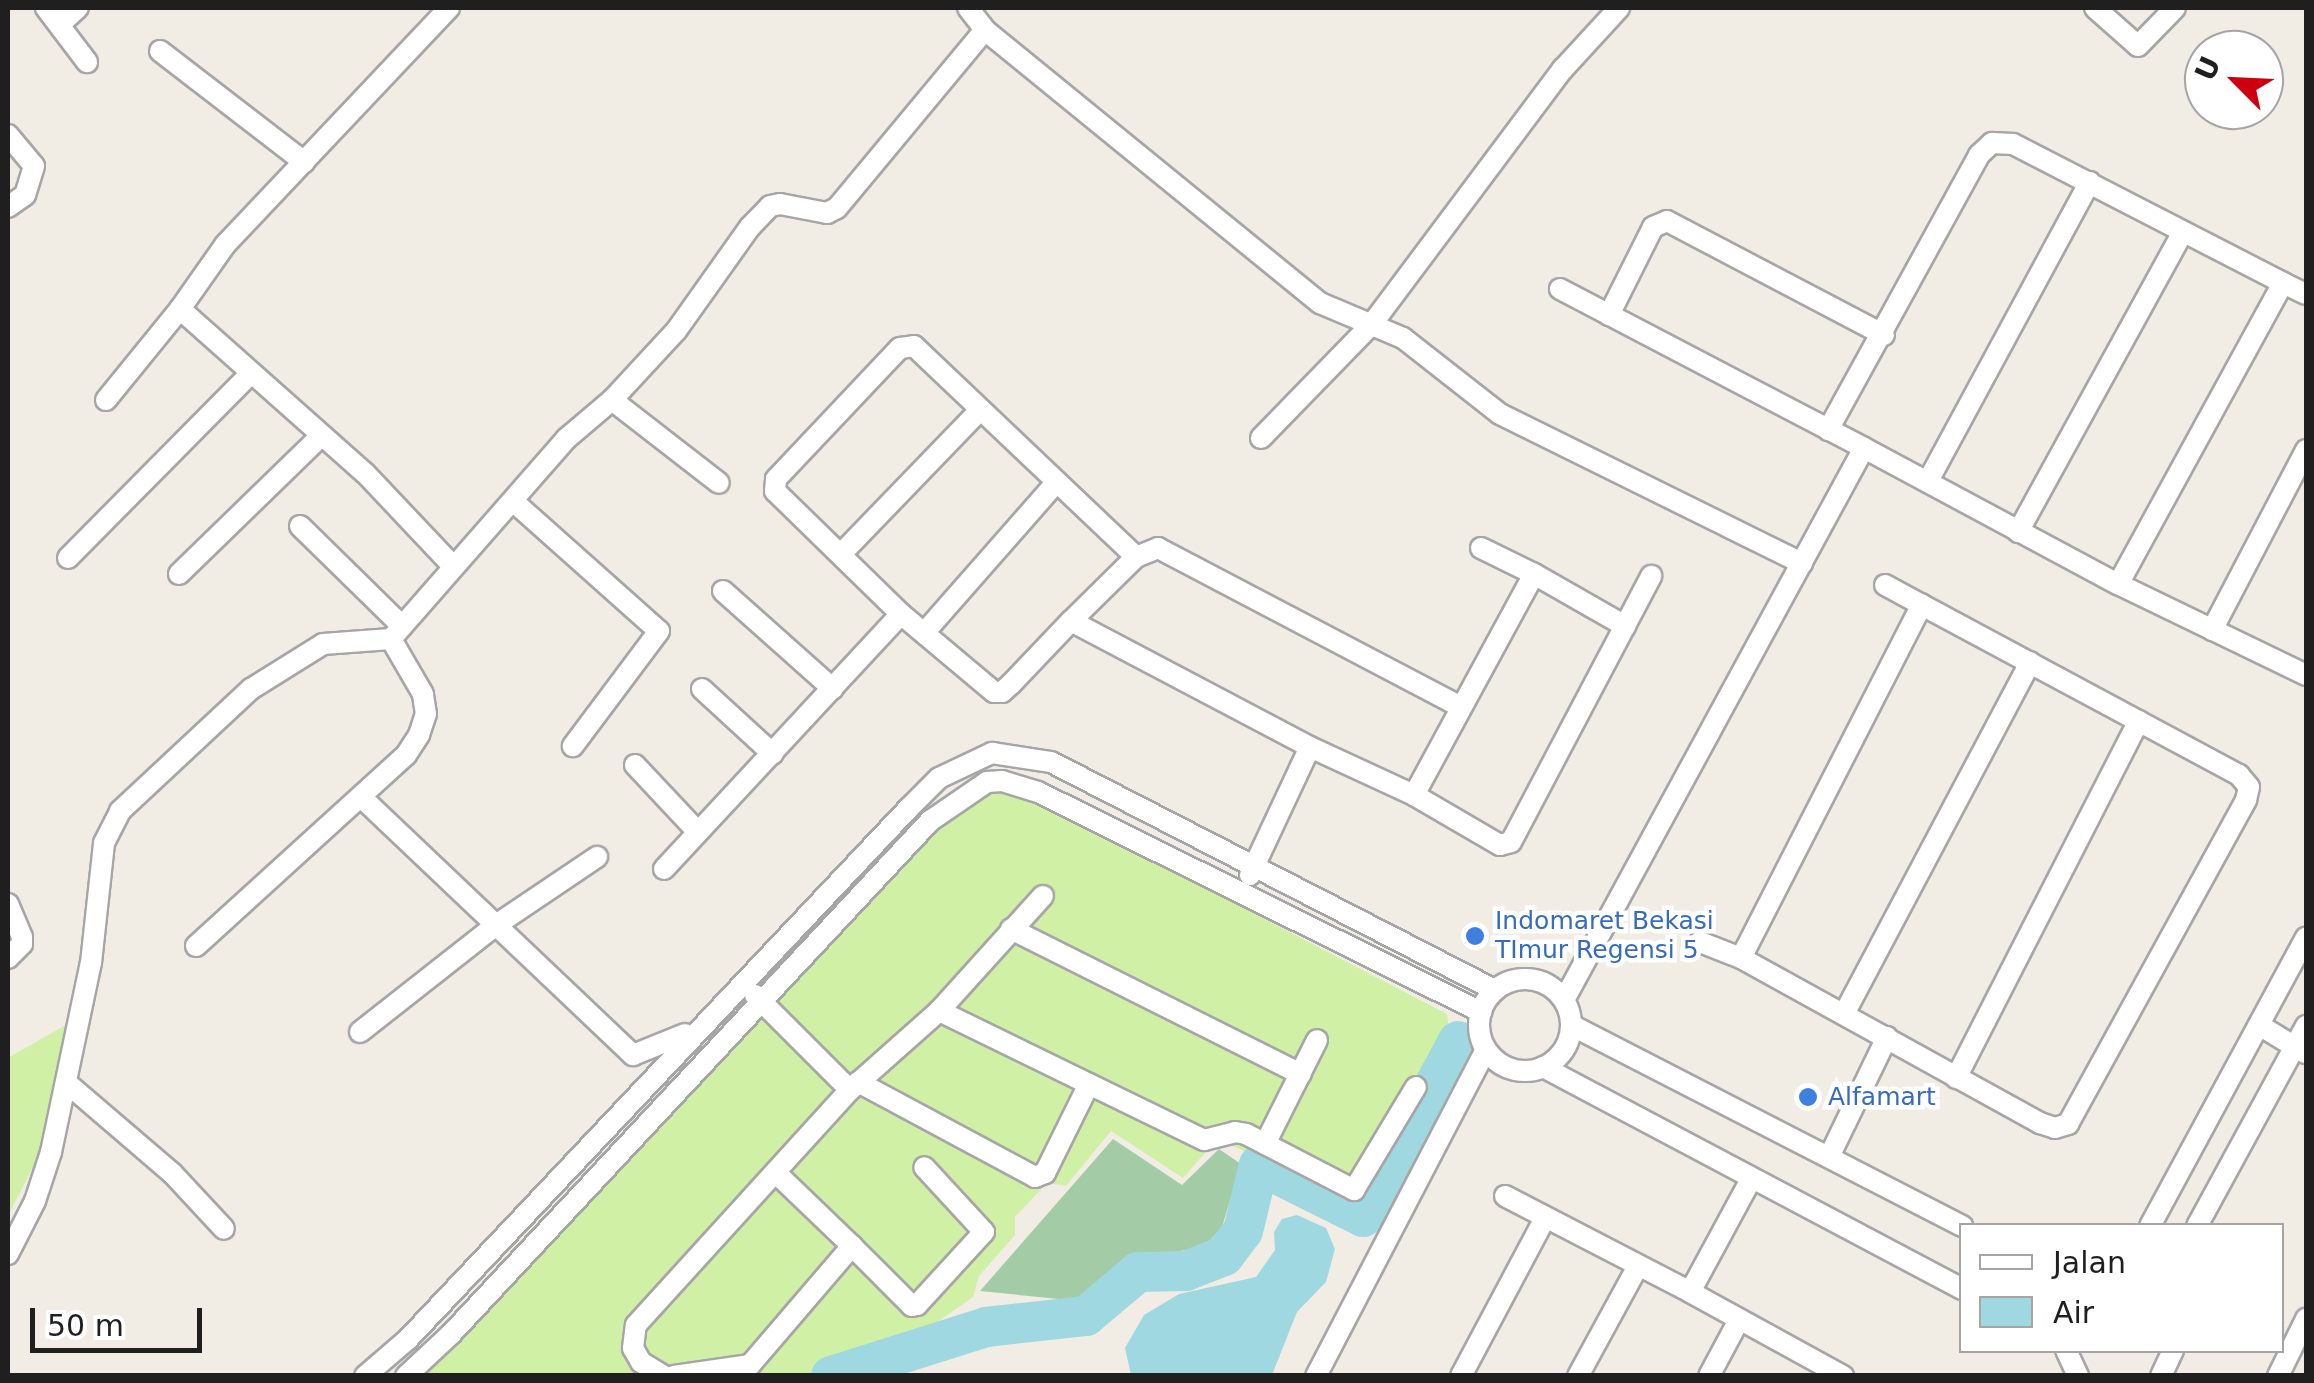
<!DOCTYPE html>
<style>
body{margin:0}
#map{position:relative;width:2314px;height:1383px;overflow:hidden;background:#f1ece4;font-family:"DejaVu Sans",sans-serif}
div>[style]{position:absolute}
.grass>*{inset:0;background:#cff0a5}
.cemetery>*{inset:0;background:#a3cca6}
.water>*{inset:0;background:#a0d8e2}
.river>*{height:40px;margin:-20px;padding:0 20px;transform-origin:20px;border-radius:20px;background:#a0d8e2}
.roads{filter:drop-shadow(2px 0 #a6a6a6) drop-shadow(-2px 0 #a6a6a6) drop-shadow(0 2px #a6a6a6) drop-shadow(0 -2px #a6a6a6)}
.minor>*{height:20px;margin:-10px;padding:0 10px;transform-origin:10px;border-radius:10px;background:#fff}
.minor>.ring{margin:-10px;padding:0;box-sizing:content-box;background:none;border:20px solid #fff;border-radius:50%}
.dots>*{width:28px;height:28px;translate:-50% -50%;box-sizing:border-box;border:5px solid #fff;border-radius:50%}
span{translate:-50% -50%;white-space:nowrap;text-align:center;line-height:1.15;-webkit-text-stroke:9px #fff;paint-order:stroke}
.shop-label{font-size:25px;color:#366cbe}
.left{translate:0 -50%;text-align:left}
.frame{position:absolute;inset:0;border:10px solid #1f1f1f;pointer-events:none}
.legend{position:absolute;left:1959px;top:1223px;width:325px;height:130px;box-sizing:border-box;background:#fff;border:2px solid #a5a5a5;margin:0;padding:12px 18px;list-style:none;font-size:30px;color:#1f1f1f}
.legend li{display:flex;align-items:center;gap:20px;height:50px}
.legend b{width:50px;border:2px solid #a5a5a5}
.north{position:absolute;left:2184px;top:30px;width:100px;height:100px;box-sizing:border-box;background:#fff;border:2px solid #a5a5a5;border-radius:50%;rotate:294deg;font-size:28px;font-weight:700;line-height:40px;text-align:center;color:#1f1f1f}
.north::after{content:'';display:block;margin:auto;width:35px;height:45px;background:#ce000f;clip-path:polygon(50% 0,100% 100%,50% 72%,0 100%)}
.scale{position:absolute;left:30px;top:1308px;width:172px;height:45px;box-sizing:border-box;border:5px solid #1f1f1f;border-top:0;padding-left:12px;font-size:30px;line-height:35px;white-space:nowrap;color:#1f1f1f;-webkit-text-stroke:8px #fff;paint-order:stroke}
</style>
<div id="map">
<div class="grass">
<i style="clip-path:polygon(1016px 790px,1447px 1014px,1450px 1036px,1356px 1201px,1217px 1139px,1183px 1178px,1111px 1131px,1066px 1186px,1047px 1183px,1015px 1217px,1015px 1235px,979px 1276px,973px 1297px,936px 1323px,807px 1375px,420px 1376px,945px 821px,977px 794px)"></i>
<i style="clip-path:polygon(71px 1022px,40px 1153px,8px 1216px,8px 1058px)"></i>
</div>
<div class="cemetery">
<i style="clip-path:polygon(1113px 1139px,1182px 1185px,1219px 1149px,1241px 1164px,1222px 1227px,1204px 1247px,1121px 1261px,1079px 1301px,980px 1291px)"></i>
</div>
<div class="water">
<i style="clip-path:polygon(1297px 1215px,1326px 1228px,1335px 1249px,1326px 1282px,1297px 1312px,1272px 1375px,1131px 1375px,1125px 1348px,1144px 1315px,1179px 1294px,1256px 1277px,1275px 1250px,1274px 1232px,1282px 1219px)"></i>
</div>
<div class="river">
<i style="left:831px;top:1376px;width:163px;rotate:-17.5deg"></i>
<i style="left:986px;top:1327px;width:101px;rotate:-6.3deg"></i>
<i style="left:1086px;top:1316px;width:68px;rotate:-40.2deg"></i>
<i style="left:1138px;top:1272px;width:48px;rotate:-1.2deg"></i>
<i style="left:1186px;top:1271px;width:41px;rotate:-21.5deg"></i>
<i style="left:1224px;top:1256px;width:31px;rotate:-53deg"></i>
<i style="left:1243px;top:1231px;width:68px;rotate:-76.4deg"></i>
<i style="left:1259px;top:1165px;width:116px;rotate:26.6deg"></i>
<i style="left:1363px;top:1217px;width:200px;rotate:-61.6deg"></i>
</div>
<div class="roads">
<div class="minor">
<i style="left:46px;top:8px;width:68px;rotate:52.8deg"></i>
<i style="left:449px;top:8px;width:326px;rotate:133.4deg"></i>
<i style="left:225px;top:245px;width:78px;rotate:125.1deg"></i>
<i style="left:180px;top:309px;width:247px;rotate:41.6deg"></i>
<i style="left:365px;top:473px;width:127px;rotate:46.6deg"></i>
<i style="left:968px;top:8px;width:28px;rotate:52deg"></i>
<i style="left:985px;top:30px;width:432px;rotate:39.2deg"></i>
<i style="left:1320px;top:303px;width:90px;rotate:22.9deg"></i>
<i style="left:1403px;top:338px;width:123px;rotate:38.1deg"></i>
<i style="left:1500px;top:414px;width:337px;rotate:26.3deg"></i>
<i style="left:2095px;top:8px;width:57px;rotate:41.5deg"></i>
<i style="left:2138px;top:46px;width:53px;rotate:-45.8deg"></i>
<i style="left:60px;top:24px;width:24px;rotate:-42deg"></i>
<i style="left:160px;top:51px;width:182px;rotate:37.6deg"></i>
<i style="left:8px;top:135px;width:40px;rotate:50deg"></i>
<i style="left:34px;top:166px;width:30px;rotate:107deg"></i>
<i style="left:25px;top:195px;width:21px;rotate:145deg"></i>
<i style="left:2283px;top:283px;width:25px;rotate:26deg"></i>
<i style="left:1560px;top:289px;width:343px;rotate:27.6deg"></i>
<i style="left:1864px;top:448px;width:628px;rotate:118.52deg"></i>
<i style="left:1609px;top:315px;width:98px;rotate:-63.4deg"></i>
<i style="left:1653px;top:227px;width:15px;rotate:-23deg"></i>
<i style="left:1667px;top:221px;width:245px;rotate:27.7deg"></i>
<i style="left:106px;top:400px;width:117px;rotate:-50.9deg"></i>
<i style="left:612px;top:400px;width:135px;rotate:37.8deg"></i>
<i style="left:1828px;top:430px;width:314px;rotate:-61.2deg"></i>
<i style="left:1979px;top:155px;width:18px;rotate:-43deg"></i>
<i style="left:1992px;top:143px;width:21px;rotate:3deg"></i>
<i style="left:2013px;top:144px;width:304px;rotate:27.2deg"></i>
<i style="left:2283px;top:283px;width:343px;rotate:118.7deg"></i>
<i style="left:1261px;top:438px;width:159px;rotate:-45.8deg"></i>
<i style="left:1372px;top:324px;width:319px;rotate:-53.2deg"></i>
<i style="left:1563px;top:69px;width:83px;rotate:-47.4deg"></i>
<i style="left:1864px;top:448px;width:288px;rotate:28.2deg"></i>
<i style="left:2118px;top:584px;width:209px;rotate:25.8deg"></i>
<i style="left:1928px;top:481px;width:340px;rotate:-61.6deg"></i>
<i style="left:514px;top:502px;width:194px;rotate:41.7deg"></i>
<i style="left:659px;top:631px;width:144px;rotate:126.8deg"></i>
<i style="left:300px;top:526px;width:143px;rotate:44.4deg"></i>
<i style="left:2018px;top:532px;width:342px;rotate:-61.2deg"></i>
<i style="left:1481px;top:548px;width:59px;rotate:26.1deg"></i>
<i style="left:841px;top:554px;width:199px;rotate:-46deg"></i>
<i style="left:68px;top:558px;width:260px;rotate:-45.3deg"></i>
<i style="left:179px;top:574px;width:199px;rotate:-44.2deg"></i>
<i style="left:723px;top:591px;width:147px;rotate:41.7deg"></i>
<i style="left:1071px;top:621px;width:87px;rotate:133.6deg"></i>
<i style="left:1011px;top:684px;width:12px;rotate:138deg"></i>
<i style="left:1002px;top:692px;width:8px;rotate:180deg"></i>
<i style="left:994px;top:692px;width:121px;rotate:-140deg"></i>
<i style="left:901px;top:614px;width:176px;rotate:-135.7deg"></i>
<i style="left:775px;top:491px;width:12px;rotate:-85deg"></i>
<i style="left:776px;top:479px;width:180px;rotate:-46.6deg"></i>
<i style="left:900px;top:348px;width:14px;rotate:-8deg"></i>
<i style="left:914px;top:346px;width:306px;rotate:43.5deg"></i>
<i style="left:2212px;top:630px;width:203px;rotate:-62.4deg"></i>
<i style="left:924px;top:633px;width:200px;rotate:-48.7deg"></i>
<i style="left:702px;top:689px;width:96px;rotate:42.5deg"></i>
<i style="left:1310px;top:747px;width:270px;rotate:-152.2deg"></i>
<i style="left:1071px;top:621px;width:91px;rotate:-44.6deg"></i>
<i style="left:1136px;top:557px;width:24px;rotate:-22deg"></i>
<i style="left:1158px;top:548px;width:342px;rotate:27.7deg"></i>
<i style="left:635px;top:765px;width:92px;rotate:46.8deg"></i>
<i style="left:1414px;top:795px;width:251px;rotate:-61.5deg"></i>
<i style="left:1534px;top:574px;width:105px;rotate:29.7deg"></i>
<i style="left:361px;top:797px;width:375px;rotate:43.5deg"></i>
<i style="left:633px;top:1055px;width:56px;rotate:-22deg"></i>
<i style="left:664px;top:869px;width:348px;rotate:-47.1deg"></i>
<i style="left:1250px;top:875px;width:141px;rotate:-64.9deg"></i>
<i style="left:1310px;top:747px;width:115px;rotate:24.8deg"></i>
<i style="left:1414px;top:795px;width:99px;rotate:30.2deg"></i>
<i style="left:1500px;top:845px;width:11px;rotate:-15deg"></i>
<i style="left:1511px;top:842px;width:301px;rotate:-62.2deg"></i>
<i style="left:8px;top:904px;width:36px;rotate:67deg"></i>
<i style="left:22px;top:937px;width:7px;rotate:90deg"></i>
<i style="left:22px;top:944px;width:20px;rotate:135deg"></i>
<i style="left:1011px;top:929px;width:324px;rotate:26.6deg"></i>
<i style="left:1700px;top:942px;width:44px;rotate:21.3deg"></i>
<i style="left:1741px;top:958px;width:342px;rotate:28.9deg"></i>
<i style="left:2040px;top:1123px;width:16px;rotate:18deg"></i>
<i style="left:2055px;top:1128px;width:14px;rotate:-17deg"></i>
<i style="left:2068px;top:1124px;width:370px;rotate:-61.2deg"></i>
<i style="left:2246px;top:800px;width:13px;rotate:-77deg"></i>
<i style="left:2249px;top:787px;width:16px;rotate:-130deg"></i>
<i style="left:2239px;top:775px;width:360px;rotate:-151.8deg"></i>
<i style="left:196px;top:946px;width:284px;rotate:-42.3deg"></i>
<i style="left:406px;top:755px;width:24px;rotate:-57deg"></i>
<i style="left:419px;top:735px;width:22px;rotate:-72deg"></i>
<i style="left:426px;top:714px;width:20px;rotate:-99deg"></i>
<i style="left:423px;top:694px;width:64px;rotate:-120.2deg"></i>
<i style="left:1741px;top:958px;width:397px;rotate:-62.9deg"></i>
<i style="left:1922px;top:605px;width:42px;rotate:-151.6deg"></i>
<i class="ring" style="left:1479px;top:979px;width:72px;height:72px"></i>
<i style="left:755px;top:995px;width:134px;rotate:45deg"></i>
<i style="left:850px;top:1090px;width:119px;rotate:-41.6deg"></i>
<i style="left:939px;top:1011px;width:155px;rotate:-47.9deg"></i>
<i style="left:1844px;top:1014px;width:398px;rotate:-62.1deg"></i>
<i style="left:1571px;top:1025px;width:440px;rotate:27.2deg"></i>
<i style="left:2259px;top:1025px;width:54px;rotate:31.3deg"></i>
<i style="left:360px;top:1032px;width:173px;rotate:-38.2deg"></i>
<i style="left:496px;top:925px;width:122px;rotate:-34deg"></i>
<i style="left:1543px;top:1067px;width:474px;rotate:27.9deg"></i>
<i style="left:1956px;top:1078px;width:401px;rotate:-62.9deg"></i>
<i style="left:858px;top:1082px;width:201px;rotate:28.2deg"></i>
<i style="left:1035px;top:1177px;width:11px;rotate:-22deg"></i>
<i style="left:1045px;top:1173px;width:99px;rotate:-63.7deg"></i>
<i style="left:1089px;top:1084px;width:167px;rotate:-154deg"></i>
<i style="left:68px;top:1084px;width:137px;rotate:40.6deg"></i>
<i style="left:172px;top:1173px;width:76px;rotate:47.1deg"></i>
<i style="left:1089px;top:1084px;width:128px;rotate:26deg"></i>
<i style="left:1204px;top:1140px;width:32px;rotate:-14deg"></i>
<i style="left:1235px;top:1132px;width:11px;rotate:10deg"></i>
<i style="left:1246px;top:1134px;width:122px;rotate:27.4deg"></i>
<i style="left:1354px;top:1190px;width:120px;rotate:-59deg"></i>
<i style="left:1265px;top:1144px;width:116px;rotate:-63.4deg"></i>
<i style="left:1830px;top:1155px;width:131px;rotate:-64.2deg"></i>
<i style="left:777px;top:1174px;width:104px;rotate:43.8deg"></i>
<i style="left:1505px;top:1196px;width:208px;rotate:27.4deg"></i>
<i style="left:1690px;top:1292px;width:128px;rotate:-61.6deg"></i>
<i style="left:2150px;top:1226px;width:328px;rotate:-61.6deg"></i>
<i style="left:2197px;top:1226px;width:228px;rotate:-61.4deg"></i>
<i style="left:8px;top:1254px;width:59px;rotate:-63deg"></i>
<i style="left:35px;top:1201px;width:52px;rotate:-71.9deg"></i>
<i style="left:51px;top:1152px;width:193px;rotate:-78.1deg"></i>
<i style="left:91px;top:963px;width:121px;rotate:-83.8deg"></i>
<i style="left:104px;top:843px;width:36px;rotate:-63deg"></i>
<i style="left:120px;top:811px;width:179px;rotate:-43deg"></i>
<i style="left:251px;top:689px;width:85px;rotate:-32deg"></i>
<i style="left:323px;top:644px;width:68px;rotate:-4.2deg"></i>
<i style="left:391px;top:639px;width:266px;rotate:-48.8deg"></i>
<i style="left:566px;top:439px;width:60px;rotate:-40.3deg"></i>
<i style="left:612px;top:400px;width:94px;rotate:-47.2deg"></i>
<i style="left:676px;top:331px;width:128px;rotate:-54.6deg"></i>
<i style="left:750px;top:227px;width:29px;rotate:-46deg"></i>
<i style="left:770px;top:206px;width:10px;rotate:-11deg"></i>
<i style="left:780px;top:204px;width:48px;rotate:10.8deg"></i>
<i style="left:827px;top:213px;width:11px;rotate:-27deg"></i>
<i style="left:837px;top:208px;width:231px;rotate:-50.3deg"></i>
<i style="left:1690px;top:1292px;width:175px;rotate:28.8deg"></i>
<i style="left:2066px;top:1350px;width:29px;rotate:65deg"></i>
<i style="left:365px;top:1376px;width:57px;rotate:-40.7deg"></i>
<i style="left:408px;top:1339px;width:729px;rotate:-46.67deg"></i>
<i style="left:908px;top:809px;width:44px;rotate:-45deg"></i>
<i style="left:939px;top:778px;width:59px;rotate:-25.3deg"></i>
<i style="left:992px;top:753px;width:60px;rotate:8.7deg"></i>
<i style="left:1051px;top:762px;width:499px;rotate:27.2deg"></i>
<i style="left:406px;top:1376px;width:62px;rotate:-43deg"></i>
<i style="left:451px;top:1334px;width:702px;rotate:-46.96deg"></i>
<i style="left:930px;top:821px;width:69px;rotate:-34.4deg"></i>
<i style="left:987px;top:782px;width:15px;rotate:-4deg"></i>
<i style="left:1002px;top:781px;width:38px;rotate:17deg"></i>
<i style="left:1038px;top:792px;width:495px;rotate:26.4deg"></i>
<i style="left:664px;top:1376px;width:27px;rotate:-149deg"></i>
<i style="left:641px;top:1362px;width:16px;rotate:-120deg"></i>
<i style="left:633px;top:1348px;width:23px;rotate:-83deg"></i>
<i style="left:636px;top:1325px;width:318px;rotate:-47.7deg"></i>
<i style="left:674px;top:1376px;width:77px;rotate:-8.2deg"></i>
<i style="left:750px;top:1365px;width:157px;rotate:-49.4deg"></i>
<i style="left:852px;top:1246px;width:85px;rotate:45deg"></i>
<i style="left:912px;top:1306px;width:5px;rotate:-11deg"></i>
<i style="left:917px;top:1305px;width:99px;rotate:-47.5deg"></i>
<i style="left:984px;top:1232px;width:88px;rotate:-132.7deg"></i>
<i style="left:1316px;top:1376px;width:368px;rotate:-62.5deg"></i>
<i style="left:1461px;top:1376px;width:179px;rotate:-62deg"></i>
<i style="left:1578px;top:1376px;width:125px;rotate:-61.4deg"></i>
<i style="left:1709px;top:1376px;width:64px;rotate:-61.8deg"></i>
<i style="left:2161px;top:1376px;width:29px;rotate:-65deg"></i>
<i style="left:2278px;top:1376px;width:64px;rotate:-63.8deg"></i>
</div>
</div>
<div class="dots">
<i style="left:1475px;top:936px;background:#3f7fe0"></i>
<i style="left:1808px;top:1097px;background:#3f7fe0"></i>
</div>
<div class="shop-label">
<span class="left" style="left:1495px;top:936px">Indomaret Bekasi<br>TImur Regensi 5</span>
<span class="left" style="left:1828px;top:1097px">Alfamart</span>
</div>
<div class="frame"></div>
<ul class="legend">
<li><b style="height:12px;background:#fff"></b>Jalan</li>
<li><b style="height:28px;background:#a0d8e2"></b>Air</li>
</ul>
<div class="north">U</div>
<div class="scale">50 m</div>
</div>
